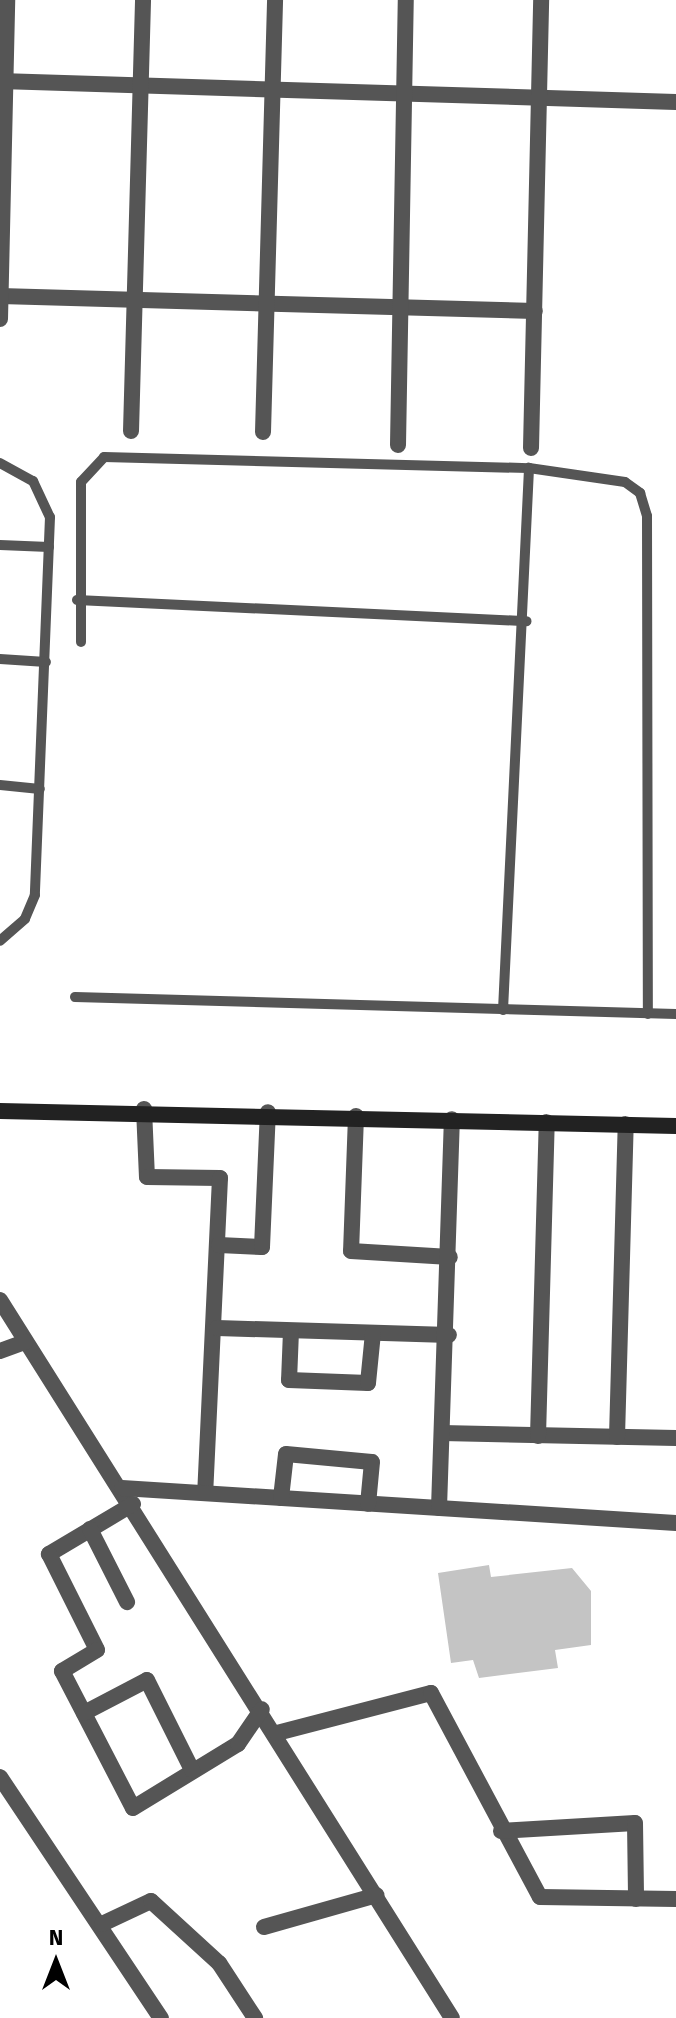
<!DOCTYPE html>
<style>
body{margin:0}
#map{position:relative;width:676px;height:2018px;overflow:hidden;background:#fff;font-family:"Fira Sans",sans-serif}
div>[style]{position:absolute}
.building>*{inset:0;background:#c4c4c4}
.lane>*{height:10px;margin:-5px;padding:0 5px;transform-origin:5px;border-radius:5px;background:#555}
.street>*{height:16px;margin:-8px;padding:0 8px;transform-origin:8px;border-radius:8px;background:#555}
.secondary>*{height:16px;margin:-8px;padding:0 8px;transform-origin:8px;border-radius:8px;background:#222}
span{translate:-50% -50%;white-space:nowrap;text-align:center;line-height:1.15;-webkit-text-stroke:6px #fff;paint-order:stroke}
.north{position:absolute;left:16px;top:1922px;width:80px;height:80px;-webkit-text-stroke:6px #fff;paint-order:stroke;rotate:0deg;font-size:22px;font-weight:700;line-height:32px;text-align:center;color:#000}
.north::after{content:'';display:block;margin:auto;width:28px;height:36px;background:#000;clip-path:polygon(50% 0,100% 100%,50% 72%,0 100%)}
</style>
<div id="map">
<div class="building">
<i style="clip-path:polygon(489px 1565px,491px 1577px,572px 1568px,591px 1591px,591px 1645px,555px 1650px,558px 1668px,479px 1678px,473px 1660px,451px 1663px,438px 1573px)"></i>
</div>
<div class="lane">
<i style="left:0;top:463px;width:38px;rotate:29deg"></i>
<i style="left:33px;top:481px;width:40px;rotate:65deg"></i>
<i style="left:50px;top:517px;width:378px;rotate:92.3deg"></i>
<i style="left:35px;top:895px;width:26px;rotate:113deg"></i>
<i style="left:25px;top:919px;width:33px;rotate:139deg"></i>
<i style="left:0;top:545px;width:49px;rotate:2.3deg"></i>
<i style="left:77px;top:600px;width:450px;rotate:2.7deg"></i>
<i style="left:81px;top:642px;width:160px;rotate:-90deg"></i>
<i style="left:81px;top:482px;width:34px;rotate:-47deg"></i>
<i style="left:104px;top:457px;width:425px;rotate:1.5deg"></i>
<i style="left:529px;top:468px;width:97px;rotate:8.3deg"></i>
<i style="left:625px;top:482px;width:19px;rotate:36deg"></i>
<i style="left:640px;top:493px;width:24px;rotate:73deg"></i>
<i style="left:647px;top:516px;width:498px;rotate:89.9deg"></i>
<i style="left:0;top:659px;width:46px;rotate:3.7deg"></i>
<i style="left:0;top:785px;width:40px;rotate:5.7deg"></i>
<i style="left:75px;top:997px;width:601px;rotate:1.62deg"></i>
<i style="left:503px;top:1010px;width:543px;rotate:-87.25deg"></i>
</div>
<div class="street">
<i style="left:0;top:81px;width:676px;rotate:1.78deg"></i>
<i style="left:0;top:296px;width:535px;rotate:1.61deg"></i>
<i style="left:0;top:319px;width:319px;rotate:-88.7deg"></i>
<i style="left:131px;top:431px;width:431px;rotate:-88.4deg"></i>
<i style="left:263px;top:432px;width:432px;rotate:-88.4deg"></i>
<i style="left:398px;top:445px;width:445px;rotate:-89deg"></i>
<i style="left:531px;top:448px;width:448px;rotate:-88.7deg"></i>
<i style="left:144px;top:1109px;width:68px;rotate:87.5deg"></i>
<i style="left:147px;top:1177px;width:73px;rotate:0.8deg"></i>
<i style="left:220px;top:1178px;width:315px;rotate:92.7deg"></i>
<i style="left:356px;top:1116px;width:135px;rotate:92.1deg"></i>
<i style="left:351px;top:1251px;width:99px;rotate:3.5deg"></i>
<i style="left:219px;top:1245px;width:43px;rotate:2.7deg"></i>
<i style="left:262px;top:1247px;width:135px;rotate:-87.5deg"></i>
<i style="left:0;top:1300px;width:848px;rotate:57.81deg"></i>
<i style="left:217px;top:1328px;width:232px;rotate:1.7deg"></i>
<i style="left:291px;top:1331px;width:49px;rotate:92.3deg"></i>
<i style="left:289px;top:1380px;width:79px;rotate:2.2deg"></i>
<i style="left:368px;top:1383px;width:50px;rotate:-84.3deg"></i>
<i style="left:0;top:1351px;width:27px;rotate:-20deg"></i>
<i style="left:442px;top:1433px;width:234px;rotate:1.2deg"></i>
<i style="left:538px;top:1436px;width:314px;rotate:-88.4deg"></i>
<i style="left:617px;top:1437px;width:313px;rotate:-88.4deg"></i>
<i style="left:122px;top:1488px;width:555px;rotate:3.61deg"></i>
<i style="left:281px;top:1498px;width:44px;rotate:-83.5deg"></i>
<i style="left:286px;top:1454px;width:86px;rotate:5.3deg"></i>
<i style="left:372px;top:1462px;width:42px;rotate:95.4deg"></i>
<i style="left:133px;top:1504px;width:98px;rotate:149.2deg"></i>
<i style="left:49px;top:1554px;width:107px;rotate:63.4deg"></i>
<i style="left:97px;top:1650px;width:41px;rotate:149deg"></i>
<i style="left:62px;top:1671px;width:154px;rotate:62.6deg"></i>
<i style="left:133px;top:1808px;width:123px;rotate:-31.4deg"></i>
<i style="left:238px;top:1744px;width:42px;rotate:-55.6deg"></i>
<i style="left:439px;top:1508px;width:389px;rotate:-88.1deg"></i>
<i style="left:90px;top:1529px;width:82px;rotate:63.1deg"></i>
<i style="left:84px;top:1713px;width:71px;rotate:-27.6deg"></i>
<i style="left:147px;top:1680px;width:101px;rotate:63.4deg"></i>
<i style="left:277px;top:1733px;width:159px;rotate:-14.6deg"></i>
<i style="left:431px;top:1693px;width:231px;rotate:61.9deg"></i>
<i style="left:540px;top:1897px;width:136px;rotate:0.8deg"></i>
<i style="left:0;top:1777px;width:290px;rotate:56.3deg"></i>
<i style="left:501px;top:1831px;width:134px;rotate:-3.4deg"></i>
<i style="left:635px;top:1823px;width:76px;rotate:89.2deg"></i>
<i style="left:102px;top:1924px;width:54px;rotate:-25.1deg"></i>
<i style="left:151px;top:1901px;width:92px;rotate:42.4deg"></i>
<i style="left:219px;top:1963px;width:66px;rotate:56.8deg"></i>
<i style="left:264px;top:1927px;width:117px;rotate:-15.8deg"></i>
</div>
<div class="secondary">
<i style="left:0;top:1111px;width:676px;rotate:1.27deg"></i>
</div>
<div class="north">N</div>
</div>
